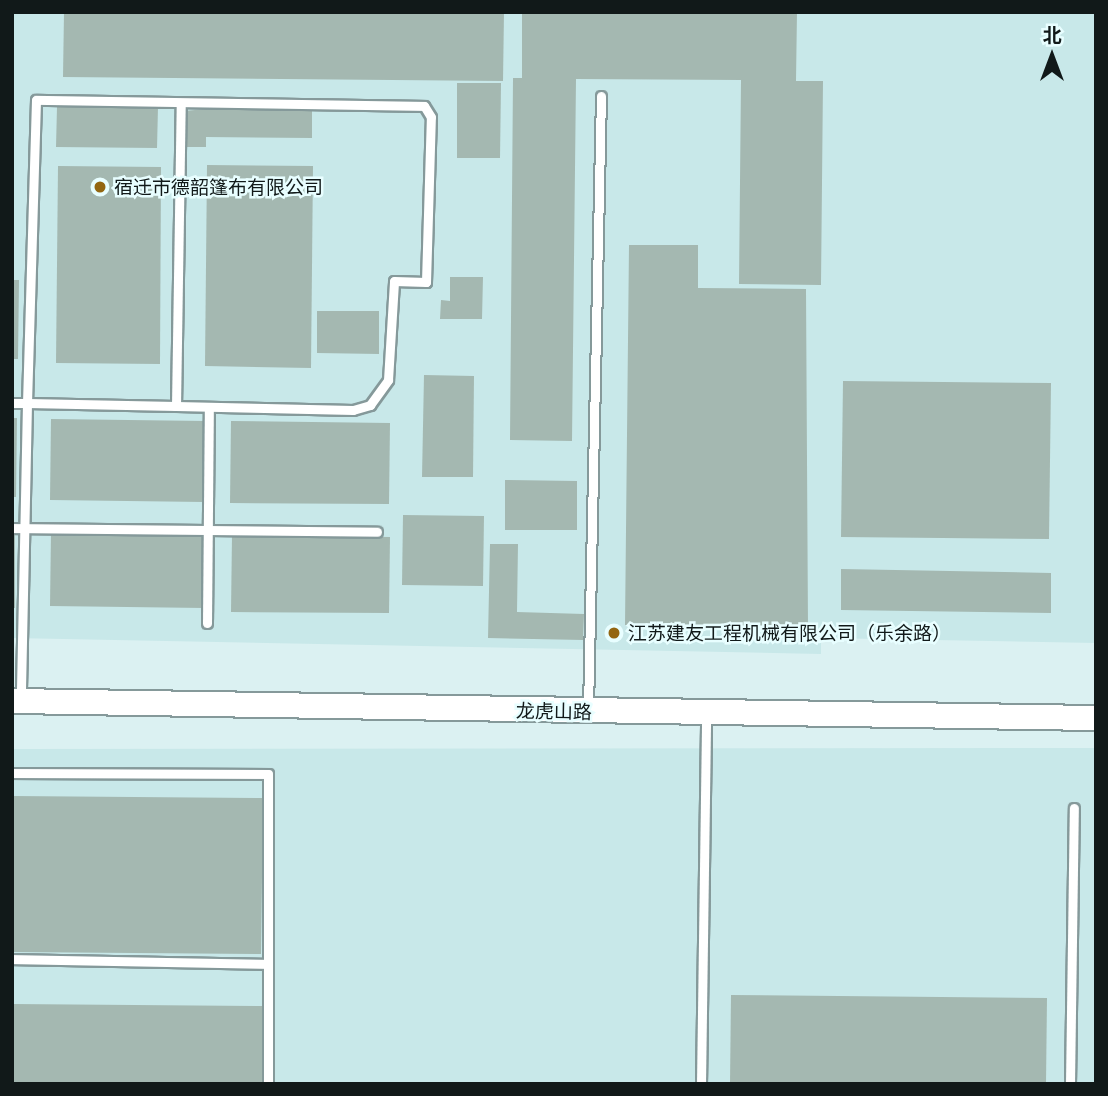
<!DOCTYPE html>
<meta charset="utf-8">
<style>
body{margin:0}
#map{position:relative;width:1108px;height:1096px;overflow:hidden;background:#dbf1f2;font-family:"Titillium Web","Noto Sans SC",sans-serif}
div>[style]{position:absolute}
.built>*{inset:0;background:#c8e8e9}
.building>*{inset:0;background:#a4b8b1}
.roads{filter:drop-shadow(2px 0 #85999a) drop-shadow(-2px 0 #85999a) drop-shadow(0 2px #85999a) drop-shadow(0 -2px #85999a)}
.lane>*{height:9px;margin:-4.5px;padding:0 4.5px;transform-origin:4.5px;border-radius:4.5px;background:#fff}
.secondary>*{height:24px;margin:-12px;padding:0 12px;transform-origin:12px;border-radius:12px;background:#fff}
.dots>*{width:19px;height:19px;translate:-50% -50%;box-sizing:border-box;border:4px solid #e8feff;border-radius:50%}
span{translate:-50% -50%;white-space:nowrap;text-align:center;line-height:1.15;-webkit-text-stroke:5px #e8feff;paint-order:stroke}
.poi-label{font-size:19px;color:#111919}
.left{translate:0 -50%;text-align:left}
.street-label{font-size:19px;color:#111919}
.frame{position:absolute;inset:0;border:14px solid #111919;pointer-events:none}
.north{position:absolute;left:1017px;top:21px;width:70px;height:70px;-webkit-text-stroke:5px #e8feff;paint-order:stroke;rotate:0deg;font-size:19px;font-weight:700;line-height:28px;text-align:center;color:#111919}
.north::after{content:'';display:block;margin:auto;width:24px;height:32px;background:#111919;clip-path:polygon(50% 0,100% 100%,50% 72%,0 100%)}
</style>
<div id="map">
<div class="built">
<i style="clip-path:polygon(12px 12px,1096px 12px,1096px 643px,821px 638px,821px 654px,12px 638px)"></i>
<i style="clip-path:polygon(1096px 748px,1096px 1084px,12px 1084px,12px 749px)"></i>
</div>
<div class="building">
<i style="clip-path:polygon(64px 12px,504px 12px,503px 81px,63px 77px)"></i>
<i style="clip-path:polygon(522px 12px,797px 12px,796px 81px,823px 81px,821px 285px,739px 284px,741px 80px,576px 79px,572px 441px,510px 440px,513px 78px,522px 78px)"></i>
<i style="clip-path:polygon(457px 83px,501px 83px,500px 158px,457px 158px)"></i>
<i style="clip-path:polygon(57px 107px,158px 107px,157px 148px,56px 147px)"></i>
<i style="clip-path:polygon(206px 109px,312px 110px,312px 138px,206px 137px,206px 147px,184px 147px,184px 111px)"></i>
<i style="clip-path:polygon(207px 165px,313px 166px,311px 368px,205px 366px)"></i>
<i style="clip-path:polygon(58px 166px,161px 167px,160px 364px,56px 363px)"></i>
<i style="clip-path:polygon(629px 245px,698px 245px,698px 288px,806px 289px,808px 627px,625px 625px)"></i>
<i style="clip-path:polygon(450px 277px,483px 277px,482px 319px,440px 319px,441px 300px,450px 301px)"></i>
<i style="clip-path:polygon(12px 280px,19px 280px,18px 359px,12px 359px)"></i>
<i style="clip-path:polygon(317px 311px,379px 311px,379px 354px,317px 353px)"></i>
<i style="clip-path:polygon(424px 375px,474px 376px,473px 477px,422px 477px)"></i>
<i style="clip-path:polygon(843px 381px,1051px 383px,1049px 539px,841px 537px)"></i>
<i style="clip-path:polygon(12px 418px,17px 418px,16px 497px,12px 497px)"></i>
<i style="clip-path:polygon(51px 419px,205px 421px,204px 502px,50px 500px)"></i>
<i style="clip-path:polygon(231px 421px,390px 423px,389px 504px,230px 503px)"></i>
<i style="clip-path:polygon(505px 480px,577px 481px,577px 530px,505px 530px)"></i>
<i style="clip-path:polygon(403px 515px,484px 516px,483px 586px,402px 585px)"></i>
<i style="clip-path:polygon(51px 532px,205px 534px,204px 608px,50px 606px)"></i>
<i style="clip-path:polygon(12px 533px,15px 533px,15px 608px,12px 608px)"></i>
<i style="clip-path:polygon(232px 535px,390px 537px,389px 613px,231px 612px)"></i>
<i style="clip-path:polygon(490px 544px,518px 544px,517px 612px,584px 614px,583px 640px,488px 638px)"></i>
<i style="clip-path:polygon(841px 569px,1051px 573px,1051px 613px,841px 610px)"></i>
<i style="clip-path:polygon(12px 796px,263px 798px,261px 954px,12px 952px)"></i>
<i style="clip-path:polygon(731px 995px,1047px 998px,1046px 1084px,730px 1084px)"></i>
<i style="clip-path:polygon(12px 1004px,262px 1006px,262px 1084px,12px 1084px)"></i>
</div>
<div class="roads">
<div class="lane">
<i style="left:12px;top:403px;width:15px"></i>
<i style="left:27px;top:403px;width:149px;rotate:1.2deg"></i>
<i style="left:176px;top:406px;width:177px;rotate:1.3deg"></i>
<i style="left:353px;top:410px;width:18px;rotate:-16deg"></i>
<i style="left:370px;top:405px;width:31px;rotate:-54deg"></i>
<i style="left:388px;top:380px;width:99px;rotate:-86.5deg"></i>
<i style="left:394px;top:281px;width:32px;rotate:2deg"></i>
<i style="left:426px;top:282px;width:165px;rotate:-88.3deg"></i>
<i style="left:431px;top:117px;width:13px;rotate:-122deg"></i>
<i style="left:424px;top:106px;width:388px;rotate:-179.1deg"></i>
<i style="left:36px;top:100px;width:303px;rotate:91.7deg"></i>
<i style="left:27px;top:403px;width:298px;rotate:91.2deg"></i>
<i style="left:176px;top:406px;width:303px;rotate:-89.1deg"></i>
<i style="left:12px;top:528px;width:365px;rotate:0.6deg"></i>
<i style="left:207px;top:623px;width:216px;rotate:-89.5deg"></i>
<i style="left:588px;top:710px;width:614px;rotate:-88.79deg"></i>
<i style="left:12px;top:773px;width:256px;rotate:0.2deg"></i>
<i style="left:268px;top:774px;width:310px;rotate:90deg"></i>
<i style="left:12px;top:959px;width:256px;rotate:1.1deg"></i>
<i style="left:701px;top:1084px;width:369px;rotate:-89.2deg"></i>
<i style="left:1070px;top:1084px;width:276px;rotate:-89.2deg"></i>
</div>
<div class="secondary">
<i style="left:12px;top:701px;width:1084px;rotate:0.9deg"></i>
</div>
</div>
<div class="dots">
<i style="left:100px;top:187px;background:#936611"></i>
<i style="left:614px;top:633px;background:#936611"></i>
</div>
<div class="poi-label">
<span class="left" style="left:114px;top:187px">宿迁市德韶篷布有限公司</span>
<span class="left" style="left:628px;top:633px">江苏建友工程机械有限公司（乐余路）</span>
</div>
<div class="street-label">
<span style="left:554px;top:711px;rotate:1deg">龙虎山路</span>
</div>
<div class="frame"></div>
<div class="north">北</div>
</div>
